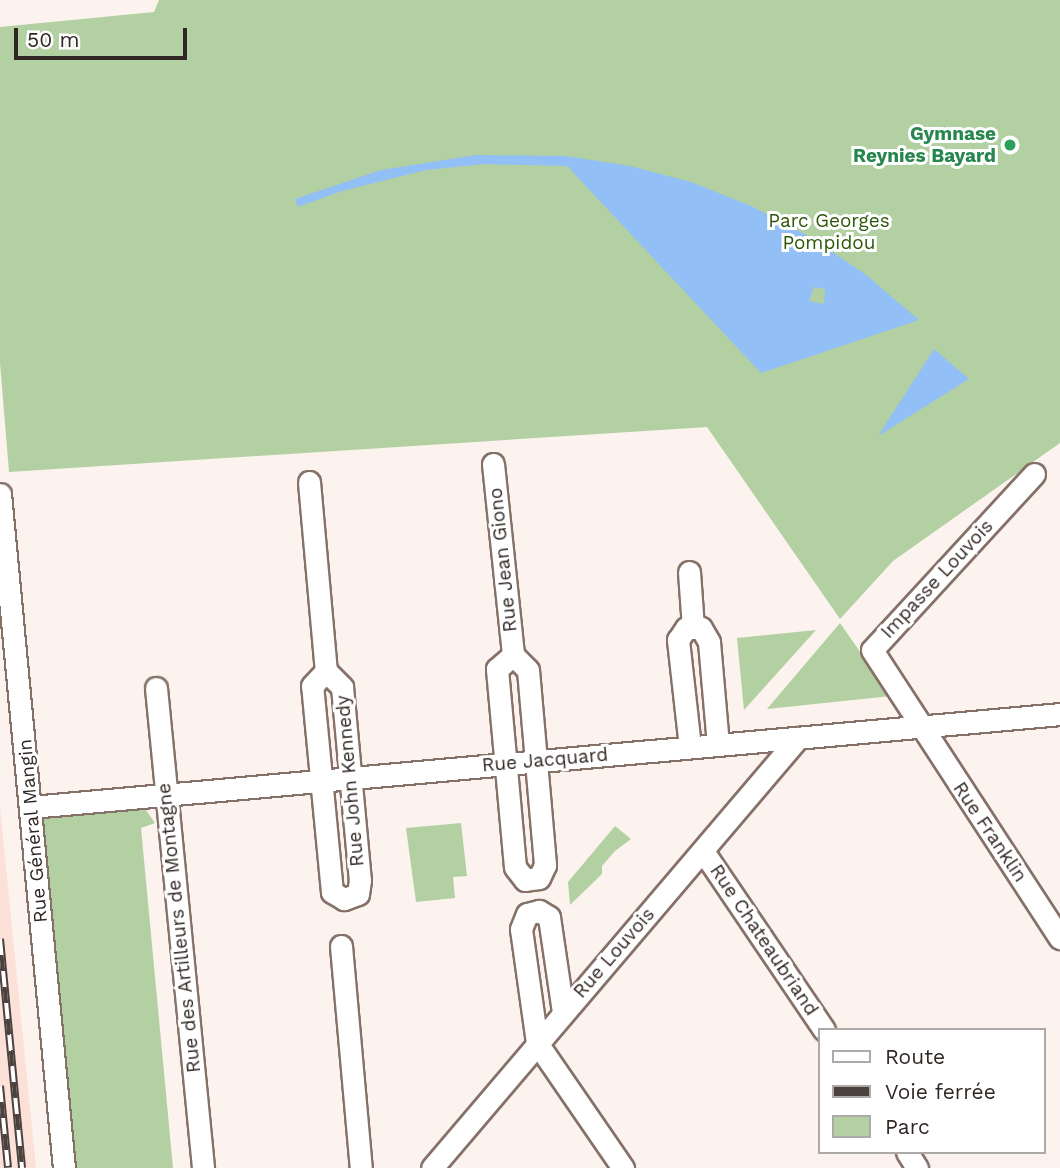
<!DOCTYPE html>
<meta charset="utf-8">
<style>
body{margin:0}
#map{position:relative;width:1060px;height:1168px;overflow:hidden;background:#fcf2ee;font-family:"Work Sans",sans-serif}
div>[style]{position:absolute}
.built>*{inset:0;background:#fbe1d7}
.green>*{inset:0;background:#b2d0a2}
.water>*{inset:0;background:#92bff5}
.roads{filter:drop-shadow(2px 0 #867168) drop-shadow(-2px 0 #867168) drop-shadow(0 2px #867168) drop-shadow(0 -2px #867168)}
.street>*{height:21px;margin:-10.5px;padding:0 10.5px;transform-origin:10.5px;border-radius:10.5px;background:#fff}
.rail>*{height:8px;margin-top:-4px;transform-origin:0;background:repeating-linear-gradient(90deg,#fff 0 16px,#4b423f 0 32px);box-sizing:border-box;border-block:2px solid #4b423f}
.dots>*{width:19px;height:19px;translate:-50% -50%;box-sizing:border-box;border:4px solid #fff;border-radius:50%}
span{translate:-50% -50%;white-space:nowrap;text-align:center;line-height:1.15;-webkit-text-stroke:6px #fff;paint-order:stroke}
.leisure-label{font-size:19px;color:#27864d;font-weight:700}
.right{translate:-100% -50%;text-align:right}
.park-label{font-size:19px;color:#2c5706}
.street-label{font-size:19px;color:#302724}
.legend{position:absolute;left:818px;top:1028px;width:228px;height:126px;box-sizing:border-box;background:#fff;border:2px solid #aca9a7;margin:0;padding:9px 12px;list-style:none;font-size:21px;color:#302724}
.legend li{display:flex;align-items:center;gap:14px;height:35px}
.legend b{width:35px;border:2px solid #aca9a7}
.scale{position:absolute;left:14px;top:28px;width:173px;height:32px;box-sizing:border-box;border:4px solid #302724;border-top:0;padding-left:9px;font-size:21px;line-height:24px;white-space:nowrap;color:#302724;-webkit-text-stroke:5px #fff;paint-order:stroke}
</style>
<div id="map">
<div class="built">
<i style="clip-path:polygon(0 807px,36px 1168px,0 1168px)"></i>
</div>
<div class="green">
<i style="clip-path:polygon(159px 0,1060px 0,1060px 443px,893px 561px,840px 619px,707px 427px,9px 472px,0 363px,0 27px,154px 12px)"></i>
<i style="clip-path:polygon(840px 623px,891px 696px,767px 709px)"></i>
<i style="clip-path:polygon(816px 630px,744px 710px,737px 638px)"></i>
<i style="clip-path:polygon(144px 807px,155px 823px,141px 828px,173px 1168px,72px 1168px,42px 815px)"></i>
<i style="clip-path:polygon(461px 823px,467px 876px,453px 877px,455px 898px,416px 902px,406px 828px)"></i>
<i style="clip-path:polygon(615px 826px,631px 839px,615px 851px,602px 866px,602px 874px,570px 905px,568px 882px)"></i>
</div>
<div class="water">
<i style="clip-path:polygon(evenodd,476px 155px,566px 156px,630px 166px,691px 182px,751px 206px,810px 237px,865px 274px,919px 320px,761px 373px,567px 166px,484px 164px,426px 170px,342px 191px,298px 207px,295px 199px,381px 170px,476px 155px,814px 287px,825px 289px,824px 304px,809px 301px,814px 287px)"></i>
<i style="clip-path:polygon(934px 349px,969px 379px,878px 436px)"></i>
</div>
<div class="roads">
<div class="street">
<i style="left:493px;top:464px;width:192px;rotate:84deg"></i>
<i style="left:1034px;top:474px;width:239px;rotate:132.6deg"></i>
<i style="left:872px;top:650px;width:344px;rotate:56.9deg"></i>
<i style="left:309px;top:482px;width:190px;rotate:84.9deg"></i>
<i style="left:0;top:494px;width:677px;rotate:84.58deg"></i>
<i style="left:689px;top:572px;width:56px;rotate:85.9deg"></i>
<i style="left:513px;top:655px;width:21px;rotate:45deg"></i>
<i style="left:528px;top:670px;width:196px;rotate:85deg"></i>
<i style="left:545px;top:865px;width:14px;rotate:115deg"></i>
<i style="left:539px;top:878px;width:14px;rotate:172deg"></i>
<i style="left:525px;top:880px;width:16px;rotate:-128deg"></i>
<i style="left:515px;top:867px;width:199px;rotate:-95.2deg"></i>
<i style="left:497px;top:669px;width:21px;rotate:-41deg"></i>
<i style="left:326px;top:671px;width:23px;rotate:45deg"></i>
<i style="left:342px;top:687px;width:194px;rotate:84.7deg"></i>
<i style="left:360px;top:880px;width:14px;rotate:98deg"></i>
<i style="left:358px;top:894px;width:15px;rotate:160deg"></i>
<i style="left:344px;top:899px;width:14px;rotate:-150deg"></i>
<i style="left:332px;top:892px;width:207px;rotate:-95.5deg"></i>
<i style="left:312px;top:686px;width:21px;rotate:-47deg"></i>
<i style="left:156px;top:688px;width:482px;rotate:84.4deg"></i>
<i style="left:690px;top:747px;width:108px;rotate:-96.4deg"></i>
<i style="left:678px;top:640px;width:14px;rotate:-56deg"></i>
<i style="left:686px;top:628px;width:15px"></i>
<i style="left:701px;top:628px;width:16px;rotate:60deg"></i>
<i style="left:709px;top:642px;width:103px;rotate:85deg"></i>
<i style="left:31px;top:807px;width:1033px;rotate:-5.16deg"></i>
<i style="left:703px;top:851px;width:216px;rotate:55.9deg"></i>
<i style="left:341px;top:946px;width:223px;rotate:84.9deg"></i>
<i style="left:563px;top:1012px;width:96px;rotate:-98.4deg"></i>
<i style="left:549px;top:917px;width:12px;rotate:-149deg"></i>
<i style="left:539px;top:911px;width:12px;rotate:166deg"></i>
<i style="left:527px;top:914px;width:16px;rotate:112deg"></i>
<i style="left:521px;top:929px;width:115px;rotate:82deg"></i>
<i style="left:537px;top:1043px;width:152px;rotate:55.5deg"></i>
<i style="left:907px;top:1152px;width:19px;rotate:58deg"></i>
<i style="left:432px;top:1168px;width:565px;rotate:-49.6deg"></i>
</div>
</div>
<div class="rail">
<i style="left:0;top:939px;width:230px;rotate:84.5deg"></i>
<i style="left:0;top:1086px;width:82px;rotate:84.4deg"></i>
</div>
<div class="dots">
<i style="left:1010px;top:145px;background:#2e9e5b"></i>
</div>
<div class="leisure-label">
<span class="right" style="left:996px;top:145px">Gymnase<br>Reynies Bayard</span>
</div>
<div class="park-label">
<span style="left:829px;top:232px">Parc Georges<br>Pompidou</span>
</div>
<div class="street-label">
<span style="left:503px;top:560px;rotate:-96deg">Rue Jean Giono</span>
<span style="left:937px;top:579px;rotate:-47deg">Impasse Louvois</span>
<span style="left:545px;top:760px;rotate:-5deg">Rue Jacquard</span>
<span style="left:350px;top:781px;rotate:-95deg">Rue John Kennedy</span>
<span style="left:33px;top:831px;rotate:-95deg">Rue Général Mangin</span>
<span style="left:990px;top:832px;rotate:56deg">Rue Franklin</span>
<span style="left:179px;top:928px;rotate:-96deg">Rue des Artilleurs de Montagne</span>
<span style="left:764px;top:940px;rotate:56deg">Rue Chateaubriand</span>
<span style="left:614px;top:953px;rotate:-49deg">Rue Louvois</span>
</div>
<ul class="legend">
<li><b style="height:9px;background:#fff"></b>Route</li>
<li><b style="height:9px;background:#4b423f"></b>Voie ferrée</li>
<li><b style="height:19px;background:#b2d0a2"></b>Parc</li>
</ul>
<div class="scale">50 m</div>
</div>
